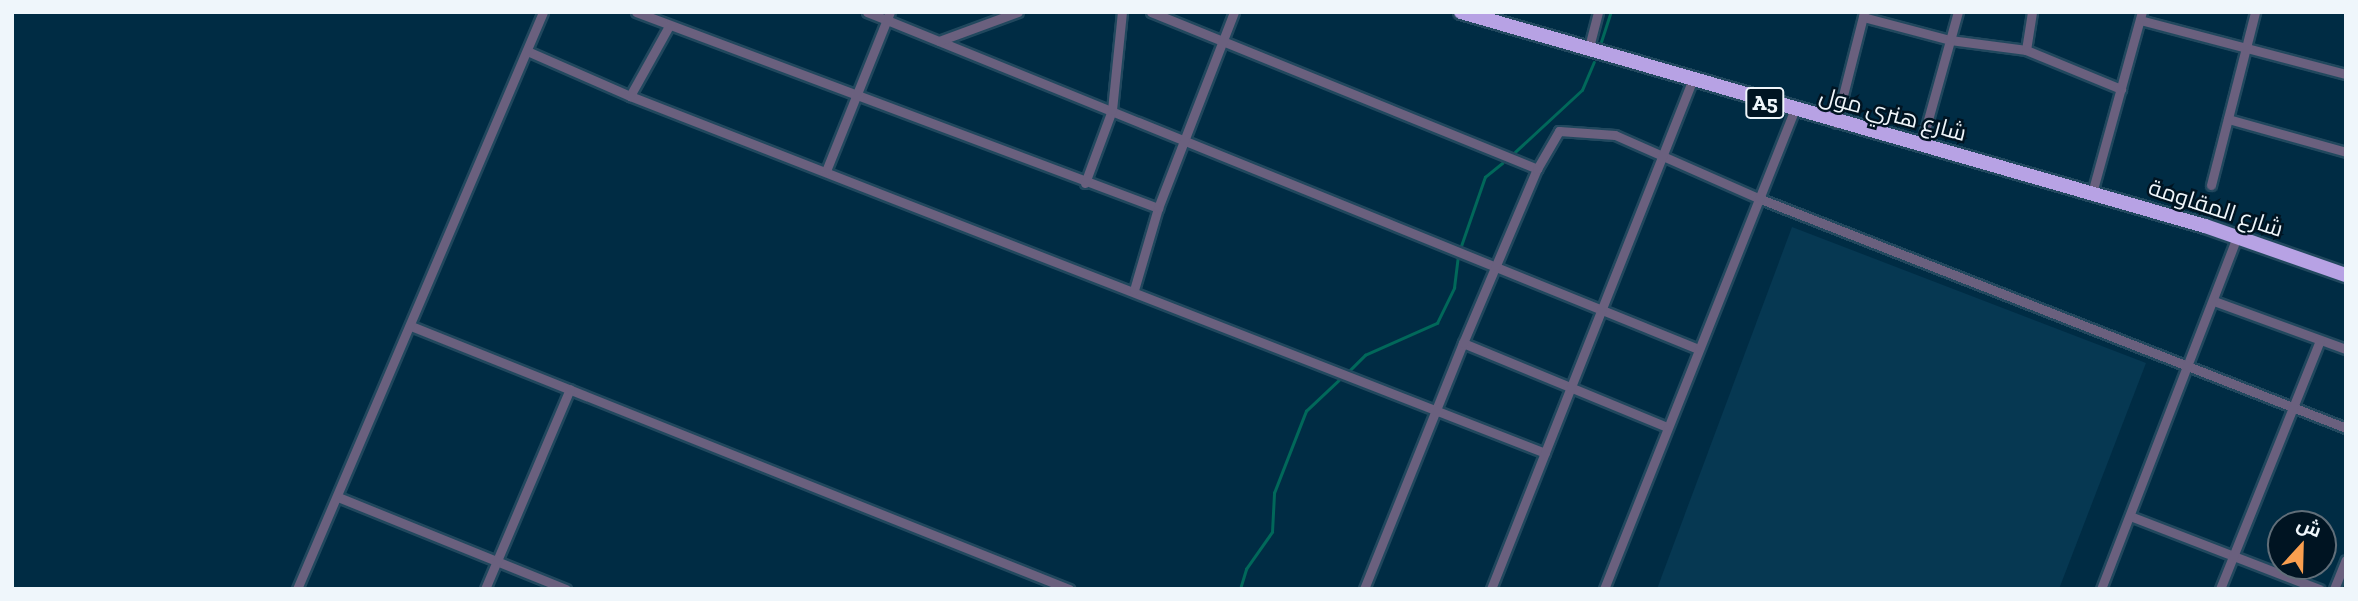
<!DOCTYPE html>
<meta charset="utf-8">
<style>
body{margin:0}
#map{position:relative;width:2358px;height:601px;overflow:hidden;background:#002c44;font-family:"Zilla Slab",Cairo,serif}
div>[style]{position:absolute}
.built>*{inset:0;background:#063852}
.stream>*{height:2.5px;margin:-1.25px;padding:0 1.25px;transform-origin:1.25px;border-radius:1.25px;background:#01685a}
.roads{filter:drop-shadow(2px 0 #21485e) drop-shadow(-2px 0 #21485e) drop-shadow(0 2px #21485e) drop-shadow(0 -2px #21485e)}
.minor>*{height:9px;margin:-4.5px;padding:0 4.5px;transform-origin:4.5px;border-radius:4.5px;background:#6a607e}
.trunk>*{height:14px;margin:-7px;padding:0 7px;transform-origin:7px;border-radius:7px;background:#b7a2e4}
span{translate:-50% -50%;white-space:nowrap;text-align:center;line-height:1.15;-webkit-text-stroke:5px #001422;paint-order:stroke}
.shield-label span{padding:2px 5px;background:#001422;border:2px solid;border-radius:5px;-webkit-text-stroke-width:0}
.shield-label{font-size:21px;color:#eff6fb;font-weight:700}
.street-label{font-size:23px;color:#eff6fb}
.frame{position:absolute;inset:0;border:14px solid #eff6fb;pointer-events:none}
.north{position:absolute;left:2267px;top:510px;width:70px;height:70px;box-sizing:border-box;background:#001422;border:2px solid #606e79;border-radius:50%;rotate:22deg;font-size:19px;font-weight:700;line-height:28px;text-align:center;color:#eff6fb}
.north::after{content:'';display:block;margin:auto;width:24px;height:32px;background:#fa9f4f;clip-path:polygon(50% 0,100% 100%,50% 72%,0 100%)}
</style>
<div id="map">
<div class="built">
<i style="clip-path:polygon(1792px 227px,2146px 363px,2059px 589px,1657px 589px)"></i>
</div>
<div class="stream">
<i style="left:1600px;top:45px;width:35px;rotate:-72deg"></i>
<i style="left:1515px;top:152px;width:91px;rotate:-42.8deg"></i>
<i style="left:1582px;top:90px;width:30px;rotate:-67deg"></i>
<i style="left:1460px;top:249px;width:76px;rotate:-70.9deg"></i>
<i style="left:1485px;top:177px;width:22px;rotate:-39deg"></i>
<i style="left:1348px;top:372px;width:24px;rotate:-45deg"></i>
<i style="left:1365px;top:355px;width:79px;rotate:-24deg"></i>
<i style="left:1437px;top:323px;width:39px;rotate:-64deg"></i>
<i style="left:1454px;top:288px;width:33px;rotate:-83deg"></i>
<i style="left:1240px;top:589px;width:21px;rotate:-73deg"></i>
<i style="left:1246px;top:569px;width:45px;rotate:-54.9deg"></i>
<i style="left:1272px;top:532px;width:39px;rotate:-87deg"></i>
<i style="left:1274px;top:493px;width:88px;rotate:-68.7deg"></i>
<i style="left:1306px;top:411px;width:51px;rotate:-43.4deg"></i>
</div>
<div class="roads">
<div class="minor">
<i style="left:636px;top:12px;width:558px;rotate:20.58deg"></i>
<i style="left:867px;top:12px;width:897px;rotate:22.07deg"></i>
<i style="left:1151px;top:12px;width:417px;rotate:22.1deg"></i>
<i style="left:1863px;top:17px;width:90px;rotate:14.8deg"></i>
<i style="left:1950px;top:40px;width:77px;rotate:7.5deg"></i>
<i style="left:2026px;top:50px;width:103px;rotate:22.3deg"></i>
<i style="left:2140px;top:20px;width:213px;rotate:14.7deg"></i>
<i style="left:939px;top:41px;width:84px;rotate:-20.2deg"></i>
<i style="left:2026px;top:50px;width:38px;rotate:-81deg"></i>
<i style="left:527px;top:51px;width:112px;rotate:23.6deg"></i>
<i style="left:630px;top:96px;width:982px;rotate:21.31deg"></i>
<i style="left:1588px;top:51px;width:40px;rotate:-75.6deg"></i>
<i style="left:630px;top:96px;width:80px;rotate:-60.9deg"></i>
<i style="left:2228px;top:119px;width:123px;rotate:15.6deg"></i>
<i style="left:1836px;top:123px;width:114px;rotate:-75.8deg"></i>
<i style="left:1921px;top:145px;width:138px;rotate:-74.5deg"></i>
<i style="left:826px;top:171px;width:171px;rotate:-68.1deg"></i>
<i style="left:1085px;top:183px;width:78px;rotate:-69.7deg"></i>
<i style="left:1112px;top:110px;width:99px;rotate:-84.2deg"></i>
<i style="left:2211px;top:185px;width:179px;rotate:-75.7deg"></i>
<i style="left:2092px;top:193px;width:188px;rotate:-74.6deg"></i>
<i style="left:1134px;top:290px;width:85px;rotate:-73.7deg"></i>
<i style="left:1158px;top:208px;width:210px;rotate:-68.8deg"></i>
<i style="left:2214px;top:301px;width:140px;rotate:20deg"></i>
<i style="left:411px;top:326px;width:709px;rotate:21.79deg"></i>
<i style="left:1463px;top:343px;width:221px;rotate:22.4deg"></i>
<i style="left:338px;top:497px;width:246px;rotate:22deg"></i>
<i style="left:2130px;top:516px;width:203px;rotate:21.1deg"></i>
<i style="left:297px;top:589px;width:627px;rotate:-66.91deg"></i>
<i style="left:485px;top:589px;width:217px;rotate:-67deg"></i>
<i style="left:1364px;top:589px;width:265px;rotate:-68.1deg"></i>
<i style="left:1463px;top:343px;width:189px;rotate:-67deg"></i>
<i style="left:1537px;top:169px;width:44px;rotate:-59.9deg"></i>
<i style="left:1559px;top:131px;width:56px;rotate:4.1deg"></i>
<i style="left:1615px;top:135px;width:156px;rotate:23.8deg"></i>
<i style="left:1758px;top:198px;width:631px;rotate:21.36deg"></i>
<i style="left:1491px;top:589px;width:546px;rotate:-68.41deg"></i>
<i style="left:1604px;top:589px;width:514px;rotate:-68.32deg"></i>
<i style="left:2101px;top:589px;width:377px;rotate:-68.9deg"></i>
<i style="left:2220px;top:589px;width:268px;rotate:-68.1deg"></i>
<i style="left:2334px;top:589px;width:31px;rotate:-68deg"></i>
</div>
<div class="trunk">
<i style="left:1461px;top:12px;width:774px;rotate:16.05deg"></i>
<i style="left:2205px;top:226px;width:149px;rotate:19.2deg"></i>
</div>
</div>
<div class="shield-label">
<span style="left:1765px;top:103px">A5</span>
</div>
<div class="street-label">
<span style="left:1893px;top:114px;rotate:15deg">شارع هنري مول</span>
<span style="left:2216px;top:208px;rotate:18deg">شارع المقاومة</span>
</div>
<div class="frame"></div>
<div class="north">ش</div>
</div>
